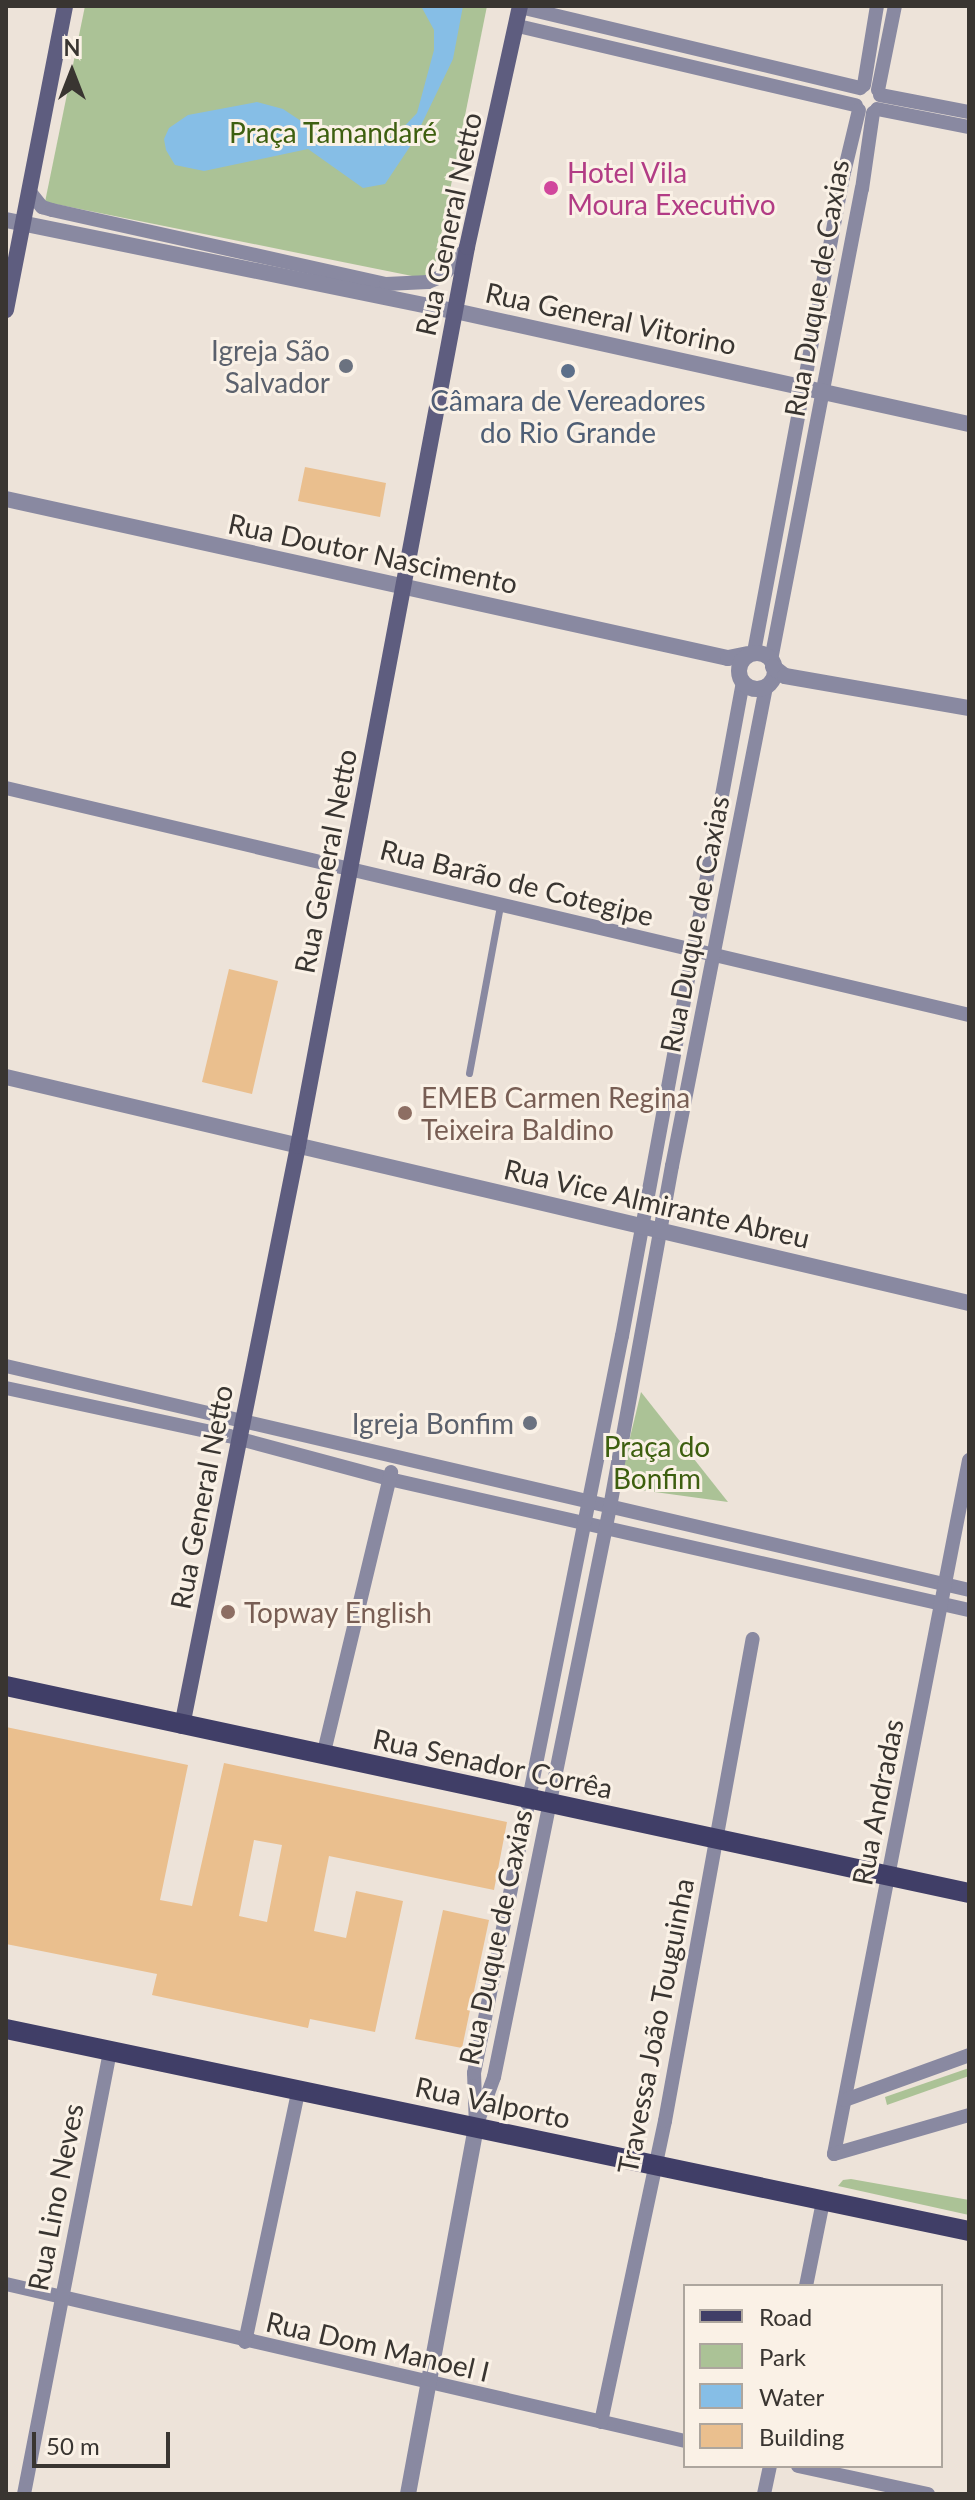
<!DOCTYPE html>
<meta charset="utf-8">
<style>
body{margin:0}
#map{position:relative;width:975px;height:2500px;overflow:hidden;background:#ede3d9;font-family:Lato,sans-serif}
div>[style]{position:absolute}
.green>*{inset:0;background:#abc296}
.water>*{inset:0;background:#86bee6}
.building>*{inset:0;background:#eabf8e}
.service>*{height:7px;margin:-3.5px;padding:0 3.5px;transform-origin:3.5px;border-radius:3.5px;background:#8989a1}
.minor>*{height:14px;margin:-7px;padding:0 7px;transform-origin:7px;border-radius:7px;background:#8989a1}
.tertiary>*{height:16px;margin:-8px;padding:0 8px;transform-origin:8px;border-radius:8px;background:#8989a1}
.tertiary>.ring{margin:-8px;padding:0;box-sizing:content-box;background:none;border:16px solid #8989a1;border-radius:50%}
.secondary>*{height:16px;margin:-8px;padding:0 8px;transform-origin:8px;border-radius:8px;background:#5e5d7f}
.primary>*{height:20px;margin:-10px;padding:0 10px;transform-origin:10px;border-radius:10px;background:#403e67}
.dots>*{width:22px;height:22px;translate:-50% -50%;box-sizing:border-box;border:4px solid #faf1e6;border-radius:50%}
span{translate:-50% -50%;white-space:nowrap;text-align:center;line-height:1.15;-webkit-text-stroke:6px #faf1e6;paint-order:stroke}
.park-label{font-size:28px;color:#3d5f0f}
.hotel-label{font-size:28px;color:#b23c85}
.left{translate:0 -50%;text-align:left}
.street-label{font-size:28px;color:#393531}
.worship-label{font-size:28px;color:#5b616d}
.right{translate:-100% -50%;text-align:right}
.service-label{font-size:28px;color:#4e5e75}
.education-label{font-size:28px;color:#785e54}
.frame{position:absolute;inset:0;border:8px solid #393531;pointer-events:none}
.legend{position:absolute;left:683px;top:2284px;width:260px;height:184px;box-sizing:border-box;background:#faf1e6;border:2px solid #ada69e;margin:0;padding:10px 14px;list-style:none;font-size:24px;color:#393531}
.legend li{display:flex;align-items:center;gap:16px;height:40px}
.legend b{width:40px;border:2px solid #ada69e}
.north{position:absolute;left:32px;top:32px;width:80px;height:80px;-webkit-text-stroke:6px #faf1e6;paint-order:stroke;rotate:0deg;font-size:22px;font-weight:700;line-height:32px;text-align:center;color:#393531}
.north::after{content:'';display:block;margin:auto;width:28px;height:36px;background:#393531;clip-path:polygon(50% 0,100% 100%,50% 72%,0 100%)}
.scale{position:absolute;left:32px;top:2432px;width:138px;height:36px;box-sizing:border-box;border:4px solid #393531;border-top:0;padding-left:10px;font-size:24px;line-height:28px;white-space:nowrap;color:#393531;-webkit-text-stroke:6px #faf1e6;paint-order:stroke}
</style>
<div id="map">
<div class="green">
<i style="clip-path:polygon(85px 6px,487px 6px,432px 280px,45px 202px)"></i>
<i style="clip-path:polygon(641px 1392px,728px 1502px,618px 1487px)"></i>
<i style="clip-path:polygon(969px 2068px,969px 2076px,887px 2105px,885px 2097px)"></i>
<i style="clip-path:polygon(851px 2179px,969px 2200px,969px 2215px,838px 2186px,843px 2180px)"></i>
</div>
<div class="water">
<i style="clip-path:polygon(421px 6px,463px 6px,453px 59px,413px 142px,385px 184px,363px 188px,308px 149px,204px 171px,175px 165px,166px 150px,164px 139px,169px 128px,188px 115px,257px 102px,283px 109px,310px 127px,356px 145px,371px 145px,397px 134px,417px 113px,434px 50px,434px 30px)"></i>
</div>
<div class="building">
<i style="clip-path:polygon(305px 467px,386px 483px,380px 517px,298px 501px)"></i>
<i style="clip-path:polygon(229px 969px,278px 981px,252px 1094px,202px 1082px)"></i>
<i style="clip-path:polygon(evenodd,6px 1727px,188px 1765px,160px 1900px,192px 1906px,224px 1763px,507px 1822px,494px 1890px,329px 1856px,314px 1931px,346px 1938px,356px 1891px,403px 1901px,375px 2032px,310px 2019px,308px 2028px,152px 1995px,157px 1974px,6px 1944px,6px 1727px,254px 1840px,282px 1845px,267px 1922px,239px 1916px,254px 1840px)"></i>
<i style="clip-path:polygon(443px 1910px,489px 1920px,462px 2048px,415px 2039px)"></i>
</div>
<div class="service">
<i style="left:469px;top:1073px;width:170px;rotate:-79.5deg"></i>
</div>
<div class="minor">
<i style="left:520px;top:7px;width:350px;rotate:13.4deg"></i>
<i style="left:518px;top:26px;width:347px;rotate:13.2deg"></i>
<i style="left:864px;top:85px;width:80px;rotate:-80.7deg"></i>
<i style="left:878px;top:90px;width:86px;rotate:-78.6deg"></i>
<i style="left:880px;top:95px;width:91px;rotate:10.8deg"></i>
<i style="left:877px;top:109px;width:94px;rotate:11.1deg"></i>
<i style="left:29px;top:191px;width:21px;rotate:51deg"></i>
<i style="left:42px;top:207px;width:10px;rotate:17deg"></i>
<i style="left:52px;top:210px;width:342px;rotate:12.5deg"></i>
<i style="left:386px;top:284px;width:42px;rotate:-2.7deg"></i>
<i style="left:428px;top:282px;width:16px;rotate:-22deg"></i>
<i style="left:443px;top:276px;width:38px;rotate:-50deg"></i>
<i style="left:754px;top:652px;width:475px;rotate:-79.4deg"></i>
<i style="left:841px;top:185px;width:77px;rotate:-76.5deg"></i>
<i style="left:771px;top:660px;width:480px;rotate:-79.1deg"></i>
<i style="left:862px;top:189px;width:77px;rotate:-81.8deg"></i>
<i style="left:6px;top:788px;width:989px;rotate:13.26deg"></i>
<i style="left:6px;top:1366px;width:989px;rotate:13.09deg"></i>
<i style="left:6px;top:1388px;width:228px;rotate:12.1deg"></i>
<i style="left:229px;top:1436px;width:166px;rotate:15deg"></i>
<i style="left:389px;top:1479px;width:595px;rotate:12.73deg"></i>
<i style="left:969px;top:1460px;width:707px;rotate:101.01deg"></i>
<i style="left:834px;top:2154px;width:141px;rotate:-16.1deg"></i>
<i style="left:323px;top:1756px;width:292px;rotate:-76.5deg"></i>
<i style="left:845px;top:2100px;width:132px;rotate:-19.9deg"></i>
<i style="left:479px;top:2118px;width:44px;rotate:-69.9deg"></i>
<i style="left:494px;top:2077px;width:582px;rotate:-78.5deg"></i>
<i style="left:610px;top:1507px;width:347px;rotate:-79.7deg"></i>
<i style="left:672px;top:1166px;width:488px;rotate:-78.9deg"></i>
<i style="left:476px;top:2127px;width:54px;rotate:-92.1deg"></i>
<i style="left:474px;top:2073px;width:752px;rotate:-78.65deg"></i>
<i style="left:622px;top:1336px;width:665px;rotate:-79.52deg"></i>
<i style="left:6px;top:2284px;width:697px;rotate:13.02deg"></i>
<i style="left:806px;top:2286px;width:86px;rotate:-78.6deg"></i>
<i style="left:245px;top:2342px;width:259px;rotate:-78deg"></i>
<i style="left:601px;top:2422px;width:308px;rotate:-78deg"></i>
<i style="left:665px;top:2121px;width:490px;rotate:-79.7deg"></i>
<i style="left:798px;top:2466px;width:133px;rotate:12.2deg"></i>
<i style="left:24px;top:2494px;width:450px;rotate:-79deg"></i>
<i style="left:764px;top:2494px;width:29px;rotate:-78deg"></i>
</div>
<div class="tertiary">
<i style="left:6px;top:220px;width:458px;rotate:11.5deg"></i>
<i style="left:455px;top:311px;width:526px;rotate:12.4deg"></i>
<i style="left:6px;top:499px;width:739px;rotate:12.42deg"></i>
<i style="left:728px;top:658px;width:20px;rotate:-11deg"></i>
<i class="ring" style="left:739px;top:653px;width:20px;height:20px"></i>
<i style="left:773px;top:667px;width:15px;rotate:37deg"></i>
<i style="left:785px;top:676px;width:187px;rotate:9.9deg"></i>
<i style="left:6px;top:1077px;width:989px;rotate:13.21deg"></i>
<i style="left:408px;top:2494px;width:373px;rotate:-79.5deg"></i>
</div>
<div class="secondary">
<i style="left:6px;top:310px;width:310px;rotate:-79deg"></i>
<i style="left:182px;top:1726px;width:591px;rotate:-78.69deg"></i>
<i style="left:298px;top:1146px;width:915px;rotate:-79.35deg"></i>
<i style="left:467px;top:247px;width:247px;rotate:-77.6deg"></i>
</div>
<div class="primary">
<i style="left:6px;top:1686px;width:985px;rotate:12.13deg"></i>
<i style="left:6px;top:2029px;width:984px;rotate:11.85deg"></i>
</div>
<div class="dots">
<i style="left:551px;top:188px;background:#d1479c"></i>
<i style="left:346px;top:366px;background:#6b7280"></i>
<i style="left:568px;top:371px;background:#5c6f8a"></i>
<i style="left:405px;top:1113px;background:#8d6e63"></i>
<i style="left:530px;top:1423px;background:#6b7280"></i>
<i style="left:228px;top:1612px;background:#8d6e63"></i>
</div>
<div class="park-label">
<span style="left:333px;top:132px">Praça Tamandaré</span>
<span style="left:657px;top:1462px">Praça do<br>Bonfim</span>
</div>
<div class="hotel-label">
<span class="left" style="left:567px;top:188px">Hotel Vila<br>Moura Executivo</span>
</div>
<div class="street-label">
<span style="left:448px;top:224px;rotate:-78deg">Rua General Netto</span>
<span style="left:816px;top:288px;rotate:-80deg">Rua Duque de Caxias</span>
<span style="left:611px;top:318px;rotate:12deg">Rua General Vitorino</span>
<span style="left:373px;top:553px;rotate:12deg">Rua Doutor Nascimento</span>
<span style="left:325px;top:861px;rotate:-79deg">Rua General Netto</span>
<span style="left:517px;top:882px;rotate:14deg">Rua Barão de Cotegipe</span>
<span style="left:694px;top:924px;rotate:-79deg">Rua Duque de Caxias</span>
<span style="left:657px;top:1203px;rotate:13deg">Rua Vice Almirante Abreu</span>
<span style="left:201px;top:1497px;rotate:-79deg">Rua General Netto</span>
<span style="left:493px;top:1763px;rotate:12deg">Rua Senador Corrêa</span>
<span style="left:877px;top:1802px;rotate:-79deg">Rua Andradas</span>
<span style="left:495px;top:1937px;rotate:-78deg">Rua Duque de Caxias</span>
<span style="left:655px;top:2026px;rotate:-79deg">Travessa João Touguinha</span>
<span style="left:493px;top:2102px;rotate:12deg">Rua Valporto</span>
<span style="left:55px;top:2197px;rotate:-79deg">Rua Lino Neves</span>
<span style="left:378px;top:2346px;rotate:13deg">Rua Dom Manoel I</span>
</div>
<div class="worship-label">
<span class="right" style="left:330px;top:366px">Igreja São<br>Salvador</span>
<span class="right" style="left:514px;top:1423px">Igreja Bonfim</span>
</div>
<div class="service-label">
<span style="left:568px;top:416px">Câmara de Vereadores<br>do Rio Grande</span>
</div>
<div class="education-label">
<span class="left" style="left:421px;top:1113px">EMEB Carmen Regina<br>Teixeira Baldino</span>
<span class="left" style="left:244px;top:1612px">Topway English</span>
</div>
<div class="frame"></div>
<ul class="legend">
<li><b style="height:10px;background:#403e67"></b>Road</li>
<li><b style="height:22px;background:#abc296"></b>Park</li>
<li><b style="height:22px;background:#86bee6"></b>Water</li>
<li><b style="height:22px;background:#eabf8e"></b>Building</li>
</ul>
<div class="north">N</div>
<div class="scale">50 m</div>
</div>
